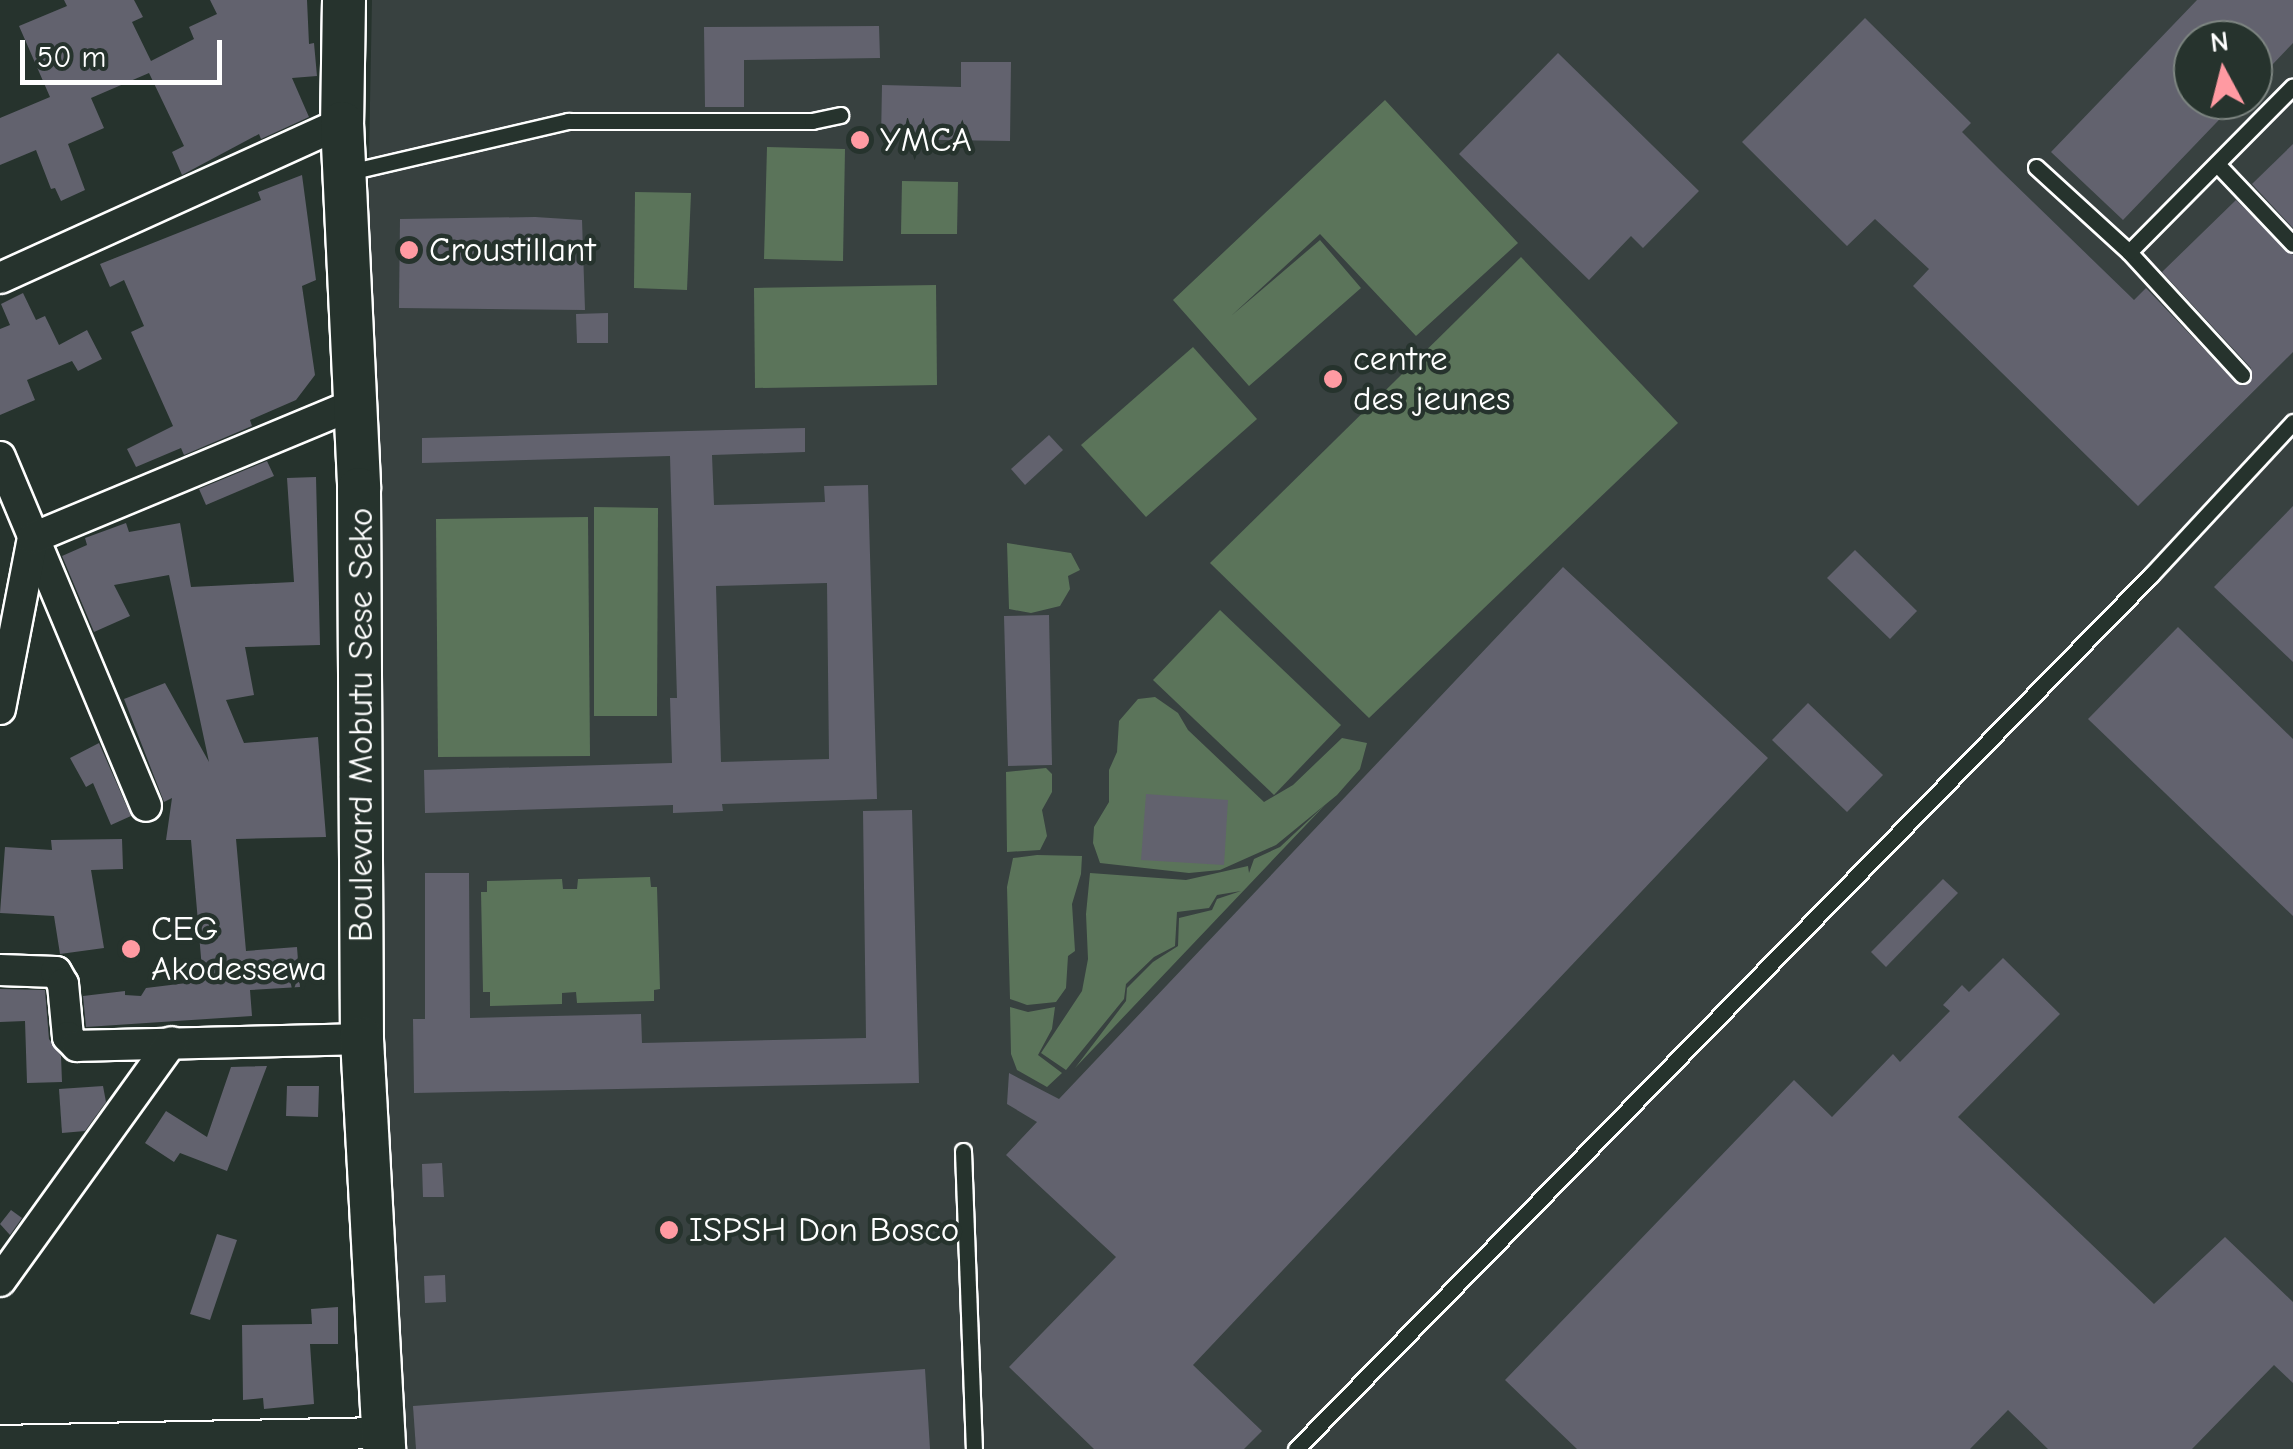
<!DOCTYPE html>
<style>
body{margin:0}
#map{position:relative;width:2293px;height:1449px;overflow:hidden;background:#26332d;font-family:"Comic Neue",sans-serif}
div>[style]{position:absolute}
.built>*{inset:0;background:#384140}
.green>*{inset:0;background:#5b745a}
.building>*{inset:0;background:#62626e}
.roads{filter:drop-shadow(2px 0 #fff) drop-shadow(-2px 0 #fff) drop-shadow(0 2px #fff) drop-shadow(0 -2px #fff)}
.lane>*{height:15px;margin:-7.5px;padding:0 7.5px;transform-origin:7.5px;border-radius:7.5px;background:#26332d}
.street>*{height:30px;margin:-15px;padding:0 15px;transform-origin:15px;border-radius:15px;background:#26332d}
.secondary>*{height:42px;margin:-21px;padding:0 21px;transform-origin:21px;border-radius:21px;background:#26332d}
.dots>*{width:28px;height:28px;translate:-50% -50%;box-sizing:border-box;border:5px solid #26332d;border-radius:50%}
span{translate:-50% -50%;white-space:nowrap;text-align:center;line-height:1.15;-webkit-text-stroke:9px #26332d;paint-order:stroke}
.poi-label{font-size:35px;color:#fff}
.left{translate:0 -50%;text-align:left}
.street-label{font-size:35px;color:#fff}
.north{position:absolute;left:2173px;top:20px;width:100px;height:100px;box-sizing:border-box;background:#26332d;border:2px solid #7d8581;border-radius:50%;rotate:353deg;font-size:28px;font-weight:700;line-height:40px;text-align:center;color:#fff}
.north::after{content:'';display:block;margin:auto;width:35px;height:45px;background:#ff9aa2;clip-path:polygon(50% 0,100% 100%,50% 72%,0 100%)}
.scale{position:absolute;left:20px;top:40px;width:202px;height:45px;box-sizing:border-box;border:5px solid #fff;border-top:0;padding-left:12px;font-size:30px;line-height:35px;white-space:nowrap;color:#fff;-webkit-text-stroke:8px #26332d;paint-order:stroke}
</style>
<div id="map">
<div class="built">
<i style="clip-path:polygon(evenodd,372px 0,2293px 0,2293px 1449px,397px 1449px,382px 1098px,366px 312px,372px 0,2193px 40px,2253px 40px,2253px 100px,2193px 100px,2193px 40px)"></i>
</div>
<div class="green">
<i style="clip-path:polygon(1385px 100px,1518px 243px,1416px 336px,1320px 234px,1231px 316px,1320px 240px,1361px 288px,1249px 386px,1173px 300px)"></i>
<i style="clip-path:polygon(767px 147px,845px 149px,843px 261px,764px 259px)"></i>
<i style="clip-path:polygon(902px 181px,958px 182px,957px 234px,901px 234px)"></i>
<i style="clip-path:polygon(635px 192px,691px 193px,687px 290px,634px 288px)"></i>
<i style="clip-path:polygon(1521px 257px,1678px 423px,1369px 718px,1210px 563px)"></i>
<i style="clip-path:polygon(936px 285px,937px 385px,755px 388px,754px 288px)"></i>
<i style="clip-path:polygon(1193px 347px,1257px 419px,1146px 517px,1081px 445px)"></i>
<i style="clip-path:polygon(594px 507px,658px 508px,657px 716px,594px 716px)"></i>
<i style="clip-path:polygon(588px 517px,590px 756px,438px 757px,436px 519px)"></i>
<i style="clip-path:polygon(1007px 543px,1071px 553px,1080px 570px,1068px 576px,1070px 589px,1060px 606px,1031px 613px,1009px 609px)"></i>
<i style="clip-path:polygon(1220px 610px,1341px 725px,1274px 795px,1153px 680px)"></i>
<i style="clip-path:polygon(1155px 697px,1178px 713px,1188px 730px,1264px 802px,1293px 785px,1342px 738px,1367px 743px,1360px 769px,1337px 795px,1276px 845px,1220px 870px,1189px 873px,1100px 863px,1093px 843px,1094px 827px,1109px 802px,1109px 770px,1117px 752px,1119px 721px,1138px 699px)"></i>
<i style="clip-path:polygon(1046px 768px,1052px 774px,1052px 792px,1042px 810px,1047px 836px,1040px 850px,1007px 852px,1006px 772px)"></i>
<i style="clip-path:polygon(1325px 805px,1075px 1068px,1126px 1001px,1127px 988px,1153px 962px,1178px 946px,1179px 918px,1212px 910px,1217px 899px,1241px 891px,1217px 895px,1209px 908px,1177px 912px,1175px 946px,1154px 957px,1126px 984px,1124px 999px,1066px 1070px,1041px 1053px,1082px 991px,1088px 959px,1086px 914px,1090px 873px,1186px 880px,1248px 866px,1249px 873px,1254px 859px,1280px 847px)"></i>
<i style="clip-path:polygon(1037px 855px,1082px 856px,1081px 874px,1072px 904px,1075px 951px,1068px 956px,1066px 988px,1056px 1002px,1027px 1005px,1010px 999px,1007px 887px,1013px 858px)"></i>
<i style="clip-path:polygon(650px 877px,651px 887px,657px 887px,660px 989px,654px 990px,654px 1001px,577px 1003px,576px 992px,562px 993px,562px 1004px,490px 1006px,490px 992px,483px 992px,481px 892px,487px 892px,487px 881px,562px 879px,563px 889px,577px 889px,578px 879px)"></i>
<i style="clip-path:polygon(1010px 1007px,1028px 1012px,1055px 1007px,1052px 1029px,1038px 1055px,1062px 1073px,1047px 1087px,1017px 1070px,1011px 1054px)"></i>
</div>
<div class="building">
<i style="clip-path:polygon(64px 0,134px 0,143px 17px,132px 22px,151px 61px,194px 39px,189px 27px,217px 14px,210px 0,307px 0,309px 44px,314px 43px,317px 76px,292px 78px,309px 117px,261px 139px,259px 134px,182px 175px,172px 152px,184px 146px,149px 73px,91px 98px,104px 128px,68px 144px,85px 190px,61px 201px,55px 188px,51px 189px,36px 150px,0 165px,0 118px,50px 97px,19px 26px,67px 6px)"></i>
<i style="clip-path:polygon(2197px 0,2293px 0,2293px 43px,2253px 85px,2253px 40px,2193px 40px,2193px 100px,2238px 100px,2123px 220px,2051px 152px)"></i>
<i style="clip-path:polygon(1865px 18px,1971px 123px,1962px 132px,1999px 169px,2134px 300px,2146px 288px,2238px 385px,2250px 383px,2251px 368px,2162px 272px,2236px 200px,2293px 255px,2293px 352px,2138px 506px,1913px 286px,1929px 269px,1875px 219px,1847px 246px,1742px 142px)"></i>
<i style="clip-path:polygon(879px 26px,880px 58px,744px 60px,744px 107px,705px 107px,704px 27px)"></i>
<i style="clip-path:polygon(1558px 53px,1699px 191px,1643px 248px,1631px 236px,1589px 280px,1459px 154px)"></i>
<i style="clip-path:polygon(961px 62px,1011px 62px,1010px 141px,881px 139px,882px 85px,961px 87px)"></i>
<i style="clip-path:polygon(2293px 144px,2293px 228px,2252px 184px)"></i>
<i style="clip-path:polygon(302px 175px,316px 280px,302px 286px,315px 375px,296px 400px,250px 420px,252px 426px,184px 455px,181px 448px,136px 467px,127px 449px,173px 426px,131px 332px,144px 326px,124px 280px,110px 287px,100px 264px,261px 200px,258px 192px)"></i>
<i style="clip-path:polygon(535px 217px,582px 220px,585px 310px,399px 308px,400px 219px)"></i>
<i style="clip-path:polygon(23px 293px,36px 320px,45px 316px,59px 345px,87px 330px,102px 359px,78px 371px,72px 361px,27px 380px,35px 400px,0 415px,0 329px,10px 325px,1px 304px)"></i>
<i style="clip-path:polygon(608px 313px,608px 343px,577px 343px,576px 314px)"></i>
<i style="clip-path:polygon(evenodd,805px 428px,805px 452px,712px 455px,714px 505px,825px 502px,824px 486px,868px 485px,877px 799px,722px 804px,723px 811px,673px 813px,673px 805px,425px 813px,424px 770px,672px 763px,670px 698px,677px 698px,670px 456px,422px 463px,422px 438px,805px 428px,827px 583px,829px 759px,721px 762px,716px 586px,827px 583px)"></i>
<i style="clip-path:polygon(1049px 435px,1063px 450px,1025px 485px,1011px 469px)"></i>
<i style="clip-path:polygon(267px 461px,274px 476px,206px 505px,199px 489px)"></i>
<i style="clip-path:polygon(316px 477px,320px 645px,245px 647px,254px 695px,226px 700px,244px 743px,318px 737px,326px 837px,236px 839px,246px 951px,297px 947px,300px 987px,250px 990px,252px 1016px,86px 1027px,83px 996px,125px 991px,125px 995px,141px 996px,146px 988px,203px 981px,191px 840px,166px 840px,172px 798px,164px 802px,124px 699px,165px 683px,209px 762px,169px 575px,114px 585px,130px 616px,94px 632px,62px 556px,87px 545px,85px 538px,126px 523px,129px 532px,180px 523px,191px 587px,294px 582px,287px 478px)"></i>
<i style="clip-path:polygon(2293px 506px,2293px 662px,2214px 587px)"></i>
<i style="clip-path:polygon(1855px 550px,1917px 611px,1890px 639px,1827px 578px)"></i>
<i style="clip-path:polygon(1563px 567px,1768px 758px,1193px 1365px,1262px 1431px,1244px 1449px,1094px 1449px,1009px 1367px,1116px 1257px,1006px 1155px,1037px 1122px,1007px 1104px,1009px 1073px,1059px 1099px)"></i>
<i style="clip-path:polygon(1049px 615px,1052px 765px,1008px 766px,1004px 616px)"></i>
<i style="clip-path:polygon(2178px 627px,2293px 739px,2293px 916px,2088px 719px)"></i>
<i style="clip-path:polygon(1808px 703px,1883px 775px,1847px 812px,1772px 740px)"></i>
<i style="clip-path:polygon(99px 743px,131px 816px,111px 825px,93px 783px,86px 787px,70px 758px)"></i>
<i style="clip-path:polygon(1146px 794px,1228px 800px,1224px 865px,1141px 860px)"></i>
<i style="clip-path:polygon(912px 810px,919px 1083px,414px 1093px,413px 1019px,425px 1019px,425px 873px,469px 873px,470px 1018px,641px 1014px,642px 1043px,866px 1038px,863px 811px)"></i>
<i style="clip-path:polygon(122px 839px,123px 869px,91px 870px,104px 948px,60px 954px,54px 916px,0 913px,5px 847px,52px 850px,51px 840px)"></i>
<i style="clip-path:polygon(1943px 879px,1958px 893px,1886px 967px,1871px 952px)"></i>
<i style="clip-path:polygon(2003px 958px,2060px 1014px,1958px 1117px,2154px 1304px,2225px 1237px,2293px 1302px,2293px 1383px,2274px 1365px,2192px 1449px,2048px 1449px,2008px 1410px,1970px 1449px,1577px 1449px,1505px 1380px,1794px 1080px,1832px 1117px,1893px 1054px,1900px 1062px,1950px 1011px,1943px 1005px,1962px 985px,1969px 992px)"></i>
<i style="clip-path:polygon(0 989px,45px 990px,49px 1039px,61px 1056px,62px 1082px,27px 1083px,25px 1021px,0 1022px)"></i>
<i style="clip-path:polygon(267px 1066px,227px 1171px,180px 1153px,174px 1162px,145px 1143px,166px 1111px,207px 1137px,231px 1067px)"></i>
<i style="clip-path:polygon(103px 1086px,106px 1102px,85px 1131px,62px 1133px,59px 1089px)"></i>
<i style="clip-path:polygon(287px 1086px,319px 1086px,318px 1117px,286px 1116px)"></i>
<i style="clip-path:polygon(442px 1163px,444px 1197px,423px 1197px,422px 1164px)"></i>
<i style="clip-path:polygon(11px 1210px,22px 1218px,10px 1235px,0 1224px)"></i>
<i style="clip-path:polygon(217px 1234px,237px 1240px,210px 1320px,190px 1314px)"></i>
<i style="clip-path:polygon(445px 1275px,446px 1302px,425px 1303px,424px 1276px)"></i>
<i style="clip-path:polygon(338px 1307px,338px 1344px,310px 1344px,314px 1404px,264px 1409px,263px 1398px,243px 1400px,242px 1325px,312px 1324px,311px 1309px)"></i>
<i style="clip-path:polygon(925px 1369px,930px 1449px,416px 1449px,413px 1406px)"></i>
</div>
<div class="roads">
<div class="lane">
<i style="left:2217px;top:164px;width:110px;rotate:46.5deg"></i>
<i style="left:2036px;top:167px;width:126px;rotate:42.4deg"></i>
<i style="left:2129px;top:252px;width:167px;rotate:47.4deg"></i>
<i style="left:349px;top:172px;width:225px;rotate:-13.1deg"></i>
<i style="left:568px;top:121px;width:244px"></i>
<i style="left:812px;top:121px;width:29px;rotate:-12deg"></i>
<i style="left:2129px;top:252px;width:233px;rotate:-45.3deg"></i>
<i style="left:963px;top:1151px;width:298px;rotate:87.9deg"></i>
<i style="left:1296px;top:1449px;width:1223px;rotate:-45.63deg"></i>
<i style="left:2151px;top:575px;width:209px;rotate:-47.1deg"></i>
</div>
<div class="street">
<i style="left:0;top:278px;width:375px;rotate:-24.4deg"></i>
<i style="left:0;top:457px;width:378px;rotate:67.3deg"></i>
<i style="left:0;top:709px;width:174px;rotate:-79.1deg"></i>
<i style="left:33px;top:538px;width:351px;rotate:-22.6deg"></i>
<i style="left:0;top:970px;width:56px;rotate:2deg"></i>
<i style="left:56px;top:972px;width:14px;rotate:60deg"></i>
<i style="left:63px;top:984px;width:53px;rotate:84.6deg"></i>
<i style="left:68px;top:1037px;width:13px;rotate:45deg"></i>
<i style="left:77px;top:1046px;width:285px;rotate:-1.4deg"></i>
<i style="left:0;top:1281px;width:294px;rotate:-54.3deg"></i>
<i style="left:0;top:1441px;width:383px;rotate:-1.2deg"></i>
</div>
<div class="secondary">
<i style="left:344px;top:0;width:123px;rotate:90.9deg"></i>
<i style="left:342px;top:123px;width:366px;rotate:87.3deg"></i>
<i style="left:359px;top:489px;width:550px;rotate:89.69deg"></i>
<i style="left:362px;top:1039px;width:411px;rotate:86.9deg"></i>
</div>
</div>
<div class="dots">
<i style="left:860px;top:140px;background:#ff9aa2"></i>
<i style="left:409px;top:250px;background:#ff9aa2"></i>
<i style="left:1333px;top:379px;background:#ff9aa2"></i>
<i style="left:131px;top:949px;background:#ff9aa2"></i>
<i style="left:669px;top:1230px;background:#ff9aa2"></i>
</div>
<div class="poi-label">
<span class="left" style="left:880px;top:140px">YMCA</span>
<span class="left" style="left:429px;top:250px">Croustillant</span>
<span class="left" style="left:1353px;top:379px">centre<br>des jeunes</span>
<span class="left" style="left:151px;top:949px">CEG<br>Akodessewa</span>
<span class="left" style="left:689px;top:1230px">ISPSH Don Bosco</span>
</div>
<div class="street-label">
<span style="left:361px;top:725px;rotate:-90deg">Boulevard Mobutu Sese Seko</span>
</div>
<div class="north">N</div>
<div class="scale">50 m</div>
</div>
